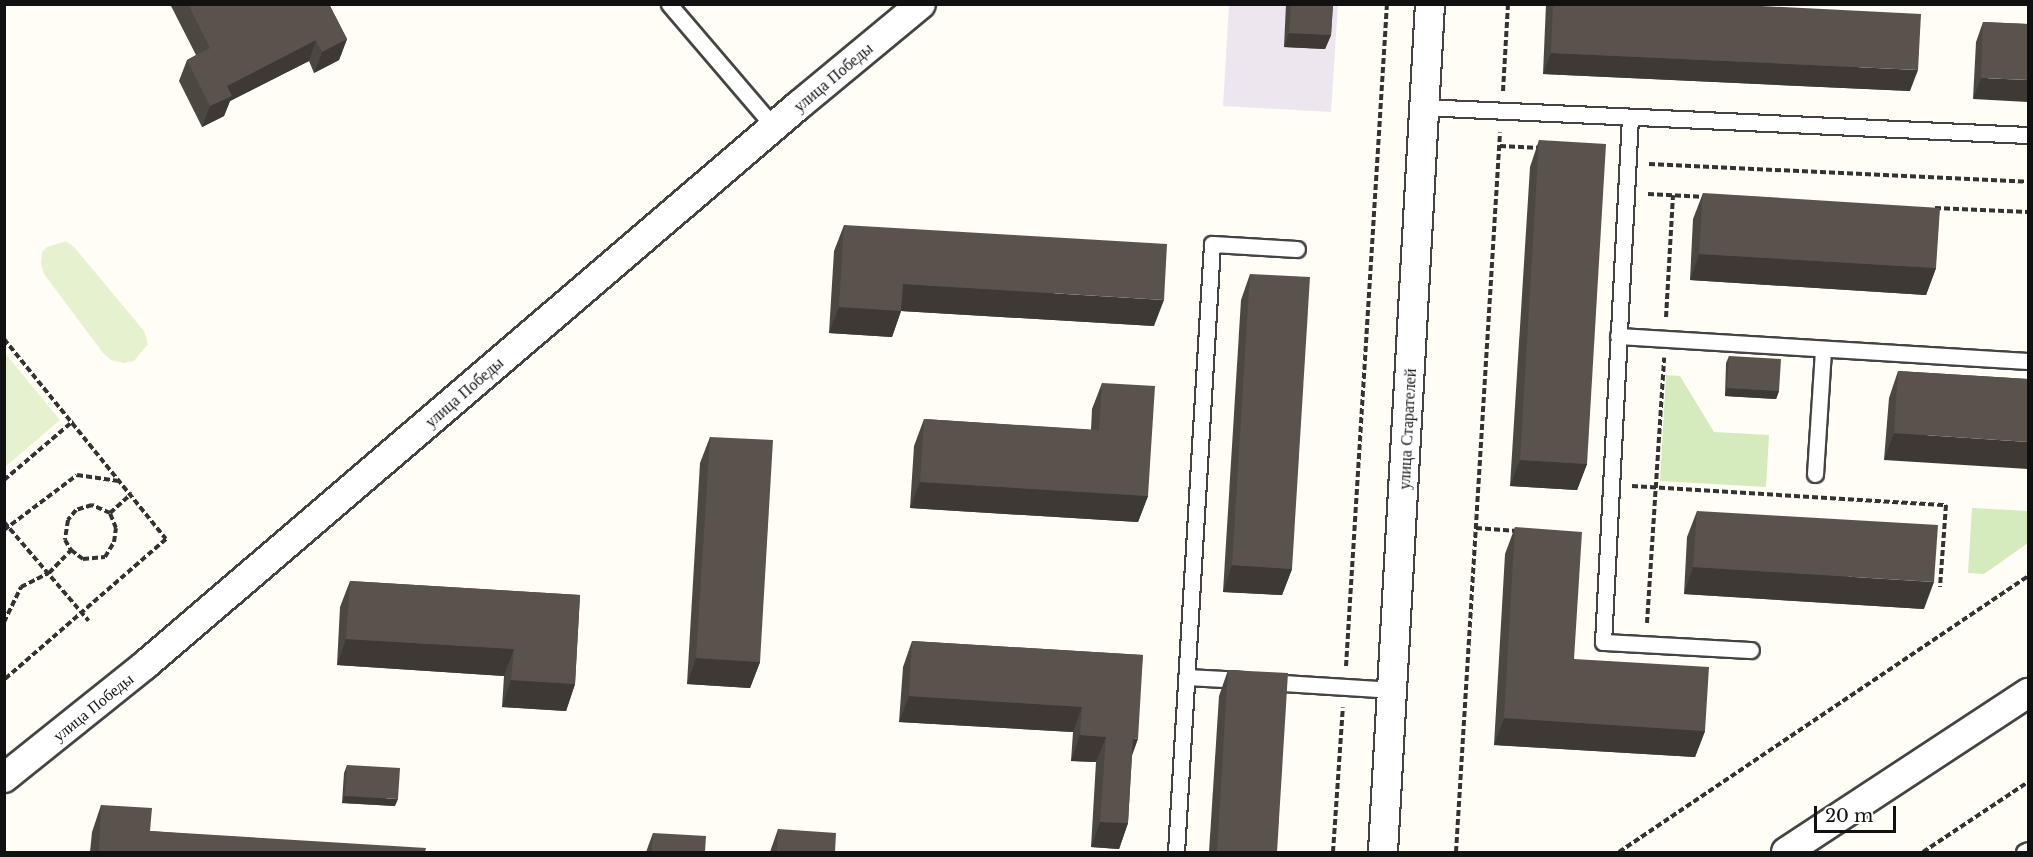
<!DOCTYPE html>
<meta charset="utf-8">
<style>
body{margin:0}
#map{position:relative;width:2033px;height:857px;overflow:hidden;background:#fffdf5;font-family:"Libre Baskerville",serif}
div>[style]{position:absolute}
.industrial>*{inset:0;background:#eee6ef}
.green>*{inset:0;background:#d5ebbd}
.pitch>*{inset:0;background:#e6f2cf}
.path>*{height:4px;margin-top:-2px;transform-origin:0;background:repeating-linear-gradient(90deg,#333 0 6px,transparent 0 9px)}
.roads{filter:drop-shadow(2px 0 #444) drop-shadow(-2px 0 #444) drop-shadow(0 2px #444) drop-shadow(0 -2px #444)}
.service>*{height:15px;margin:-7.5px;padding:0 7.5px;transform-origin:7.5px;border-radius:7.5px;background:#fff}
.minor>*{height:28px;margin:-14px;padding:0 14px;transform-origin:14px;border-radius:14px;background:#fff}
.wall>*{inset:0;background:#4d4742}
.shaded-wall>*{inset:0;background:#3f3936}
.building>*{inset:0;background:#5a524d}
span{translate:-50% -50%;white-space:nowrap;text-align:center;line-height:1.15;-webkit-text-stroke:6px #fff;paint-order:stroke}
.street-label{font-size:16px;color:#111}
.frame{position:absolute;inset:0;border:6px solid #111;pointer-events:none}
.scale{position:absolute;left:1814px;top:806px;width:82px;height:27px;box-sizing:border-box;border:3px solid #111;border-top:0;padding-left:8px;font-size:18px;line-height:21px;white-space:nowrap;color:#111;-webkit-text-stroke:4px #fff;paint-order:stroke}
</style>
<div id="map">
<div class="industrial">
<i style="clip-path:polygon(1229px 5px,1338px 5px,1331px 112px,1223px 106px)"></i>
</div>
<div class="green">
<i style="clip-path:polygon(1666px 375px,1680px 376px,1714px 432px,1769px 435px,1766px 487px,1660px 481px)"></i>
<i style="clip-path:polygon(1972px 508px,2028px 511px,2028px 543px,1984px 574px,1968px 573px)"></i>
</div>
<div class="pitch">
<i style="clip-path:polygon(66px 241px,74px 247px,144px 331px,148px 344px,134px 361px,124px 363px,111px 360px,103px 353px,44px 274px,41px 263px,42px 252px,47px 247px)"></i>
<i style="clip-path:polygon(5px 353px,60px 420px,5px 467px,4px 467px)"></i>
</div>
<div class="path">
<i style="left:1503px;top:91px;width:87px;rotate:-86.7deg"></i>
<i style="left:1500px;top:146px;width:41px;rotate:2.8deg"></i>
<i style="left:1649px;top:164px;width:379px;rotate:2.7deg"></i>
<i style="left:1648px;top:194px;width:58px;rotate:3deg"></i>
<i style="left:1935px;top:208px;width:93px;rotate:2.5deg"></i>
<i style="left:1666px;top:317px;width:122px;rotate:-86.7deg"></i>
<i style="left:4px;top:339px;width:257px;rotate:51deg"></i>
<i style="left:166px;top:539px;width:215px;rotate:139deg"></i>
<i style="left:4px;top:480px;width:91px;rotate:-40.5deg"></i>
<i style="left:1632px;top:486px;width:315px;rotate:3.5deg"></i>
<i style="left:1946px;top:505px;width:82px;rotate:94.2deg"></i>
<i style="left:110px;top:513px;width:20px;rotate:-156deg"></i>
<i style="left:92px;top:505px;width:17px;rotate:163deg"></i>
<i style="left:76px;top:510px;width:13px;rotate:129deg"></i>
<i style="left:68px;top:520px;width:20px;rotate:99deg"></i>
<i style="left:65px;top:540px;width:12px;rotate:59deg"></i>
<i style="left:71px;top:550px;width:15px;rotate:37deg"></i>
<i style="left:83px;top:559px;width:22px;rotate:-5deg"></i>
<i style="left:105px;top:557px;width:17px;rotate:-59deg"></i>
<i style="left:114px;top:542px;width:14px;rotate:-82deg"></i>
<i style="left:116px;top:528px;width:16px;rotate:-112deg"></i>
<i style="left:110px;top:513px;width:28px;rotate:-42deg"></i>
<i style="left:131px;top:494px;width:1px;rotate:-135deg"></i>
<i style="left:4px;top:522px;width:130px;rotate:49.4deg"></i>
<i style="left:1476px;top:528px;width:41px;rotate:4.2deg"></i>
<i style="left:4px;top:530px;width:91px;rotate:-37deg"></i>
<i style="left:77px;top:475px;width:42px;rotate:8.1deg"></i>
<i style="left:4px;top:622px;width:39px;rotate:-64deg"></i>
<i style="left:21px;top:587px;width:31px;rotate:-27deg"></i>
<i style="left:49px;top:573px;width:32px;rotate:-46deg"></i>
<i style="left:1647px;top:623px;width:266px;rotate:-86.3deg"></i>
<i style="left:1346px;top:666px;width:663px;rotate:-86.46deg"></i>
<i style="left:1333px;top:852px;width:145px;rotate:-86.1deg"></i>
<i style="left:1456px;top:852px;width:721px;rotate:-86.5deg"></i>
<i style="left:1619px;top:852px;width:493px;rotate:-34deg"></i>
<i style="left:1923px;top:852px;width:126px;rotate:-33.7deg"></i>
</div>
<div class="roads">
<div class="service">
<i style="left:669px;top:4px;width:162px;rotate:49.5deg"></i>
<i style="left:1422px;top:107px;width:607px;rotate:2.65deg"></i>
<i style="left:1630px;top:117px;width:526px;rotate:92.94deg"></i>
<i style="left:1603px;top:642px;width:148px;rotate:3.1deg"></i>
<i style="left:1618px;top:336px;width:411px;rotate:3.5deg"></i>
<i style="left:1815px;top:474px;width:125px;rotate:-86.3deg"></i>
<i style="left:1186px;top:677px;width:57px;rotate:3deg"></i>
<i style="left:1267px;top:682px;width:127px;rotate:3.6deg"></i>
<i style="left:1176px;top:852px;width:609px;rotate:-86.61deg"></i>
<i style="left:1212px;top:244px;width:85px;rotate:3.4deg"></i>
<i style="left:2024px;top:852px;width:4px;rotate:-27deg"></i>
</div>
<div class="minor">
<i style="left:4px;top:778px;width:181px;rotate:-38.7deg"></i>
<i style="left:145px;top:665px;width:861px;rotate:-40.57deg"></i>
<i style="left:799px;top:105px;width:158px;rotate:-39.6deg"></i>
<i style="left:1383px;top:852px;width:849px;rotate:-86.83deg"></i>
<i style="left:1786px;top:852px;width:290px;rotate:-33.3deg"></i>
</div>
</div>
<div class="wall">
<i style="clip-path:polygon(170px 4px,329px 4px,347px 39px,339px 60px,314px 73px,309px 61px,230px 101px,224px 116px,202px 127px,179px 81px,187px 60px,196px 55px)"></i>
<i style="clip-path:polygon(1286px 4px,1333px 4px,1331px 35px,1325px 49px,1284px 47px)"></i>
<i style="clip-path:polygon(1546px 4px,1722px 4px,1910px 91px,1543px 74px)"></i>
<i style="clip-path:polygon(1983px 22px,2028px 24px,1973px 99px,1976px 42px)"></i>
<i style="clip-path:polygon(1539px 140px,1587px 464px,1577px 490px,1510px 486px,1530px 167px)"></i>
<i style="clip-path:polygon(1703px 193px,1936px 268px,1926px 295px,1690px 280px,1693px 219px)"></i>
<i style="clip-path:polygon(844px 225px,1154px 326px,901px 311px,892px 337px,829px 333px,834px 251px)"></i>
<i style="clip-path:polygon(1250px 274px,1292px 569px,1282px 595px,1223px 592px,1241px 300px)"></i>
<i style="clip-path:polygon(1729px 356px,1779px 391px,1776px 399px,1725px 396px,1726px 363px)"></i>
<i style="clip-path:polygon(1898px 371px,2028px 379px,1884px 460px,1889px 398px)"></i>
<i style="clip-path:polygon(1102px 383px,1148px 496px,1138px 522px,910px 508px,914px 446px,924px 419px,1091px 430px,1092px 409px)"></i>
<i style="clip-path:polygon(710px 437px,760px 662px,750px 688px,687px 684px,700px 463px)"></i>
<i style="clip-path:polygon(1697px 511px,1924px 609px,1684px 594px,1687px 537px)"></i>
<i style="clip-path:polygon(1515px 527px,1574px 659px,1705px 731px,1695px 757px,1494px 745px,1505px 554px)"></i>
<i style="clip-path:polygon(350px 581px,580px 595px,575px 684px,566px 711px,502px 707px,504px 676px,337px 665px,340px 607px)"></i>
<i style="clip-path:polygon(912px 641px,1143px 655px,1132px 754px,1128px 823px,1119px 849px,1091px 847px,1096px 762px,1071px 761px,1073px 732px,899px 722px,903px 667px)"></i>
<i style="clip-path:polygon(1228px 670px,1277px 852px,1209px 852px,1219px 696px)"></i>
<i style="clip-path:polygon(347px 765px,395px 806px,342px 803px,344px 773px)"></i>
<i style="clip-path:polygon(101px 805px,150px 831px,425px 852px,90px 852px,92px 832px)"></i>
<i style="clip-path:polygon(778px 829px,835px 852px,770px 852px)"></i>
<i style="clip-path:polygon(653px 833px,705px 852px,646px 852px)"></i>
</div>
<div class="shaded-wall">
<i style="clip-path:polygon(1289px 33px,1331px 35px,1325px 49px,1284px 47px)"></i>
<i style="clip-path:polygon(347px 39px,339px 60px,314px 73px,322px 52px)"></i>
<i style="clip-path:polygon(316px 40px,309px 61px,230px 101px,224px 116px,202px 127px,210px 106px,227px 86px)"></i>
<i style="clip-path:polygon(1551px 53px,1918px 70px,1910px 91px,1543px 74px)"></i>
<i style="clip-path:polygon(1981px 78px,2028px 80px,2028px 102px,1973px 99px)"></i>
<i style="clip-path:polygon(1699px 254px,1936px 268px,1926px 295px,1690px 280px)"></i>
<i style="clip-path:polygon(903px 284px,1164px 300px,1154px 326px,901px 311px,892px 337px,829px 333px,839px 307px)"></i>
<i style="clip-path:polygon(1727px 388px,1779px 391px,1776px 399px,1725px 396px)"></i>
<i style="clip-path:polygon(1894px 433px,2028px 442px,2028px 469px,1884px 460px)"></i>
<i style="clip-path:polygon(1520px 460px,1587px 464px,1577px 490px,1510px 486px)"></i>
<i style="clip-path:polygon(920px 482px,1148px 496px,1138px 522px,910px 508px)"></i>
<i style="clip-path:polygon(1232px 565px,1292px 569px,1282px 595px,1223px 592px)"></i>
<i style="clip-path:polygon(1693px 567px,1934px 582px,1924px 609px,1684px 594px)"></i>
<i style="clip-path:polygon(346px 639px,514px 649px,504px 676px,337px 665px)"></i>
<i style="clip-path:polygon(696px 658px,760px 662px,750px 688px,687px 684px)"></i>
<i style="clip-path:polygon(511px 680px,575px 684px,566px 711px,502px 707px)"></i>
<i style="clip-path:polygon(909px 696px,1082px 707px,1073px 732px,899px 722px)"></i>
<i style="clip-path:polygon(1504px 718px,1705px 731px,1695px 757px,1494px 745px)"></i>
<i style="clip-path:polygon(1080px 735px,1106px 737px,1096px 762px,1071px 761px)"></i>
<i style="clip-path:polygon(1133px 738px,1138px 739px,1129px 764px)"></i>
<i style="clip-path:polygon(345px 796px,398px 799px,395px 806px,342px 803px)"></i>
<i style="clip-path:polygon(1100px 822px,1128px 823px,1119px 849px,1091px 847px)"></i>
</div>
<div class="building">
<i style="clip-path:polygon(188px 4px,329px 4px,347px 39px,322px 52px,316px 40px,227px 86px,232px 96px,210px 106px,187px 60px,210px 48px)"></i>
<i style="clip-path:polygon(1291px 4px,1333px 4px,1331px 35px,1289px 33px)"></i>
<i style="clip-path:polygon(1553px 4px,1722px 4px,1921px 14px,1918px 70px,1551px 53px)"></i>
<i style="clip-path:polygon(1983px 22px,2028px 24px,2028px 80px,1981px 78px)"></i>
<i style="clip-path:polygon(1539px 140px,1606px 144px,1587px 464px,1520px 460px)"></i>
<i style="clip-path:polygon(1703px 193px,1940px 208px,1936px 268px,1699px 254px)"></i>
<i style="clip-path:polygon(844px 225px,1167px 244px,1164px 300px,903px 284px,901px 311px,839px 307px)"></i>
<i style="clip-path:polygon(1250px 274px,1310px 277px,1292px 569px,1232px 565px)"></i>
<i style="clip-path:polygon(1729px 356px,1781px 359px,1779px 391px,1727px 388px)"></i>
<i style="clip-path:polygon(1898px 371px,2028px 379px,2028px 442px,1894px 433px)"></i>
<i style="clip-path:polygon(1102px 383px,1155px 386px,1148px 496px,920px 482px,924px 419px,1099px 430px)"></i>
<i style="clip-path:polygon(710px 437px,773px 440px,760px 662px,696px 658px)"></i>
<i style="clip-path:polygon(1697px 511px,1938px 525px,1934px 582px,1693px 567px)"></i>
<i style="clip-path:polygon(1515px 527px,1582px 532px,1574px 659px,1709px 667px,1705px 731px,1504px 718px)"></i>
<i style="clip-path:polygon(350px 581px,580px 595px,575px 684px,511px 680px,514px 649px,346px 639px)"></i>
<i style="clip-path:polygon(912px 641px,1143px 655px,1138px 739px,1133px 738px,1128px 823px,1100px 822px,1106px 737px,1080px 735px,1082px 707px,909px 696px)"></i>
<i style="clip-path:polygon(1228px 670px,1288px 673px,1277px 852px,1217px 852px)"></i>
<i style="clip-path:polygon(347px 765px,400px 768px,398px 799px,345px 796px)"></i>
<i style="clip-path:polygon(101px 805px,152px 808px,150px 831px,426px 848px,425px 852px,99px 852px)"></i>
<i style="clip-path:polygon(778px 829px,836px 833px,835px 852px,777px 852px)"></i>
<i style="clip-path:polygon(653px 833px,706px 836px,705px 852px,652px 852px)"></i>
<i style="clip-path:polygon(478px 851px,501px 852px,478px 852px)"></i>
</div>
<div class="street-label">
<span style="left:833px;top:77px;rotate:-40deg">улица Победы</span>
<span style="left:464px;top:392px;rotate:-41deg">улица Победы</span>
<span style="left:1407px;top:429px;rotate:-87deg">улица Старателей</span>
<span style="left:93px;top:707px;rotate:-39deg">улица Победы</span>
</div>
<div class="frame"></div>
<div class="scale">20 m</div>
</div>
